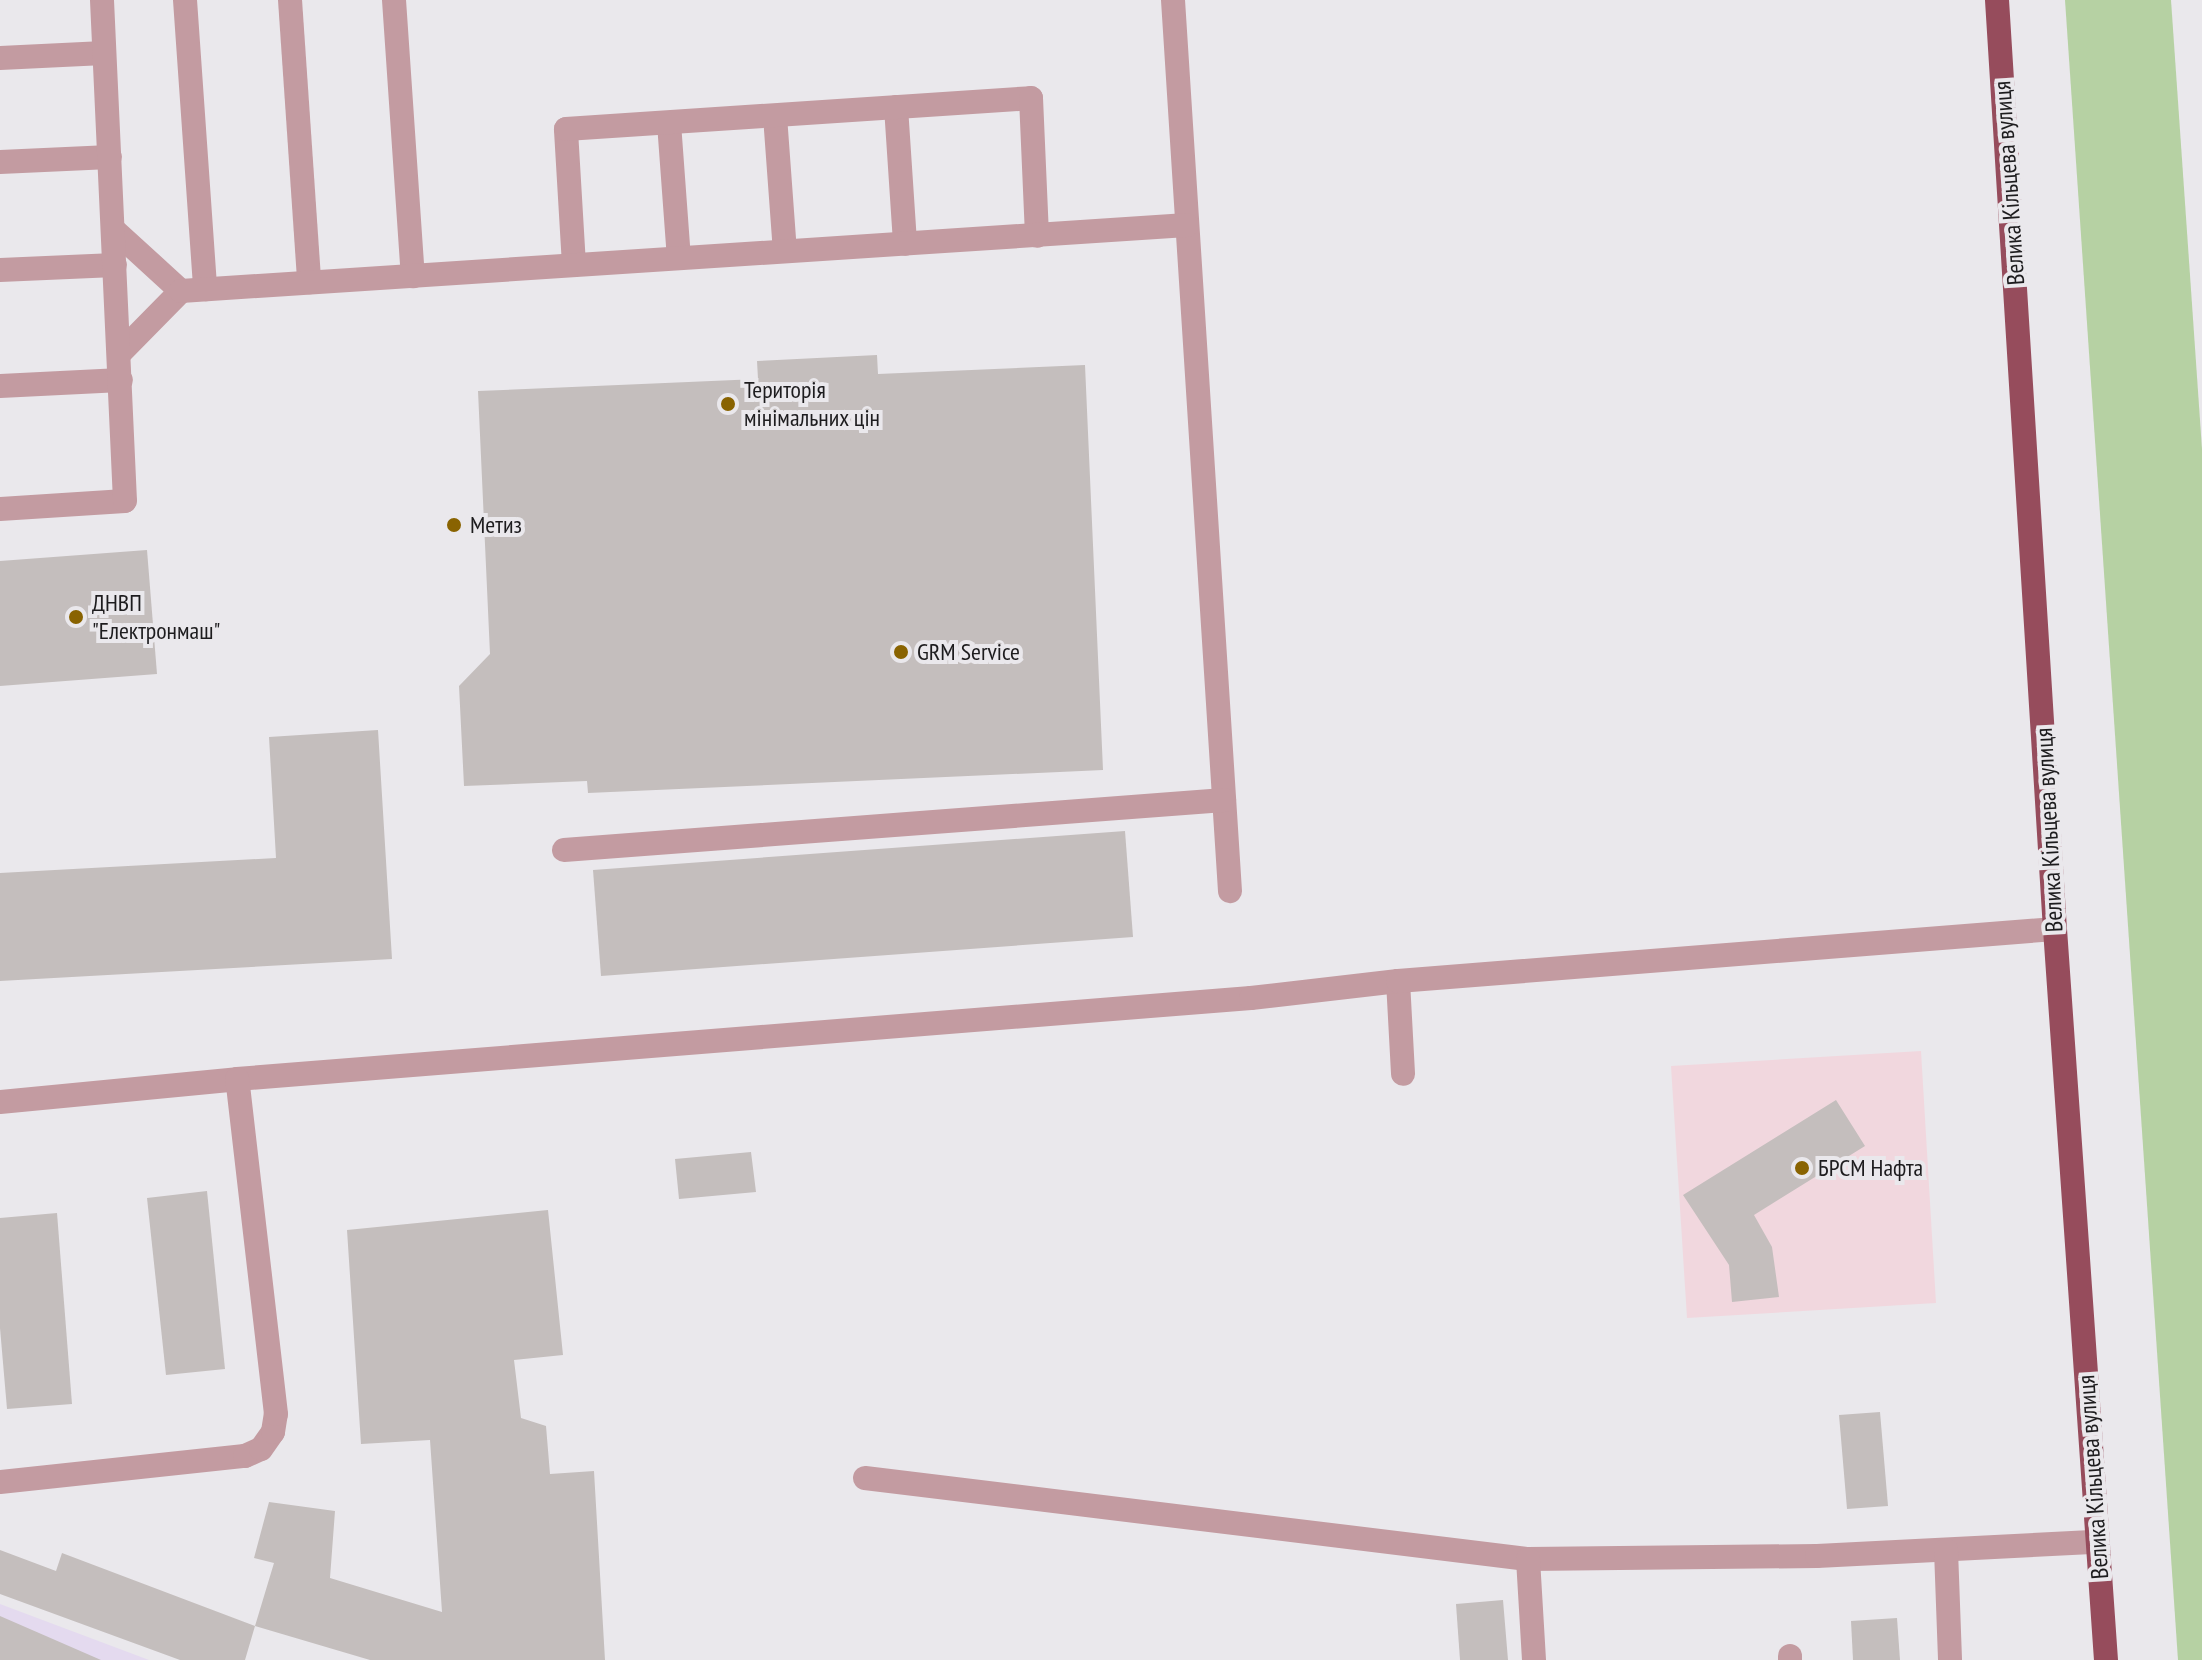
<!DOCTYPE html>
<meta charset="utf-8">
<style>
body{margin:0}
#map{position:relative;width:2202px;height:1660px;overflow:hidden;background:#eae8ec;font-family:"PT Sans Narrow",sans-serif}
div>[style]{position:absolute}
.commercial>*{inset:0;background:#f1d7de}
.industrial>*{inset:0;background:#e4daef}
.green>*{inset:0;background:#b6d1a3}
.building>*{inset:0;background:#c4bebd}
.service>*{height:24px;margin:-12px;padding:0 12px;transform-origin:12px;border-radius:12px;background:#c39ba1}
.trunk>*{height:24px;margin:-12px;padding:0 12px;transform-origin:12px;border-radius:12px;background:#964c5c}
.dots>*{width:22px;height:22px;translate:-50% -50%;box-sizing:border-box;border:4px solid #eae8ec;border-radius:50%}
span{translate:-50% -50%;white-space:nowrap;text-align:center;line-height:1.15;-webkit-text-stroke:8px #eae8ec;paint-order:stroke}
.street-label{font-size:24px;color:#1d1c1e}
.poi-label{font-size:24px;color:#1d1c1e}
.left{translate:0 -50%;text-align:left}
</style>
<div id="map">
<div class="commercial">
<i style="clip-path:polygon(1921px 1051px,1936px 1303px,1687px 1318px,1671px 1066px)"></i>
</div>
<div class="industrial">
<i style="clip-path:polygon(0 1604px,149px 1660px,0 1660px)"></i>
</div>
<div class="green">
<i style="clip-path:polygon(2065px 0,2171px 0,2202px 449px,2202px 1660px,2178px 1660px)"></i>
</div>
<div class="building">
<i style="clip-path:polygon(877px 355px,878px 374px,1085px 365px,1103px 770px,588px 793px,587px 781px,464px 786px,459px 686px,490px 654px,478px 391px,758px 379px,757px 361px)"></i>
<i style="clip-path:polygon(147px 550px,157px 674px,0 686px,0 561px)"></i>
<i style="clip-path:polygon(378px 730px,392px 959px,0 981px,0 873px,276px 858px,269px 737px)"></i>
<i style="clip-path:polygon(1125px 831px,1133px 937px,601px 976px,593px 870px)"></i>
<i style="clip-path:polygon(1836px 1100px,1865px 1146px,1754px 1215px,1772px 1247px,1779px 1297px,1732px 1302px,1729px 1265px,1683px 1195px)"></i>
<i style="clip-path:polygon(751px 1152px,756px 1192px,679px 1199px,675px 1159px)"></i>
<i style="clip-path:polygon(207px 1191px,225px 1369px,166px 1375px,147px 1198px)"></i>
<i style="clip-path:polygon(548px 1210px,563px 1355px,514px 1360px,521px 1418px,546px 1426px,550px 1474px,594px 1471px,605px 1660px,370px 1660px,255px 1626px,274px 1563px,254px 1558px,269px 1502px,335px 1511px,330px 1578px,442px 1612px,430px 1440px,361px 1444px,347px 1230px)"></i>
<i style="clip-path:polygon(57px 1213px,72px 1404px,7px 1409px,0 1328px,0 1218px)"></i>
<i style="clip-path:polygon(1880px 1412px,1888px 1506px,1847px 1509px,1839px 1415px)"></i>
<i style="clip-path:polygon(0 1550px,56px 1571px,62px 1553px,255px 1626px,245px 1660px,180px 1660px,0 1594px)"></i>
<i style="clip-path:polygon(1503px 1600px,1508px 1660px,1460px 1660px,1456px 1604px)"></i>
<i style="clip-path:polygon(0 1616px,101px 1660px,0 1660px)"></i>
<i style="clip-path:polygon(1897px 1618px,1900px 1660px,1853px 1660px,1851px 1621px)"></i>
</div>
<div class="service">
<i style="left:185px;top:0;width:290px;rotate:86deg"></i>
<i style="left:290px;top:0;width:283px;rotate:86.1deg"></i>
<i style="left:394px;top:0;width:277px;rotate:86.1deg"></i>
<i style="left:1173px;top:0;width:893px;rotate:86.34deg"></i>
<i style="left:0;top:58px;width:104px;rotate:-2.8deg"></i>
<i style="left:896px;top:107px;width:137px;rotate:86.2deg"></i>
<i style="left:775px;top:116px;width:135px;rotate:85.8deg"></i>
<i style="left:669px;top:123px;width:135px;rotate:85.8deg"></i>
<i style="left:0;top:162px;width:110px;rotate:-2.6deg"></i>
<i style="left:113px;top:229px;width:92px;rotate:42.4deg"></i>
<i style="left:574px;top:265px;width:136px;rotate:-93.4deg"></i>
<i style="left:566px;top:129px;width:466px;rotate:-3.8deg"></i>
<i style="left:1031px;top:98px;width:138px;rotate:87.5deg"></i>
<i style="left:0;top:270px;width:115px;rotate:-2.5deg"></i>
<i style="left:119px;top:354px;width:88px;rotate:-45.5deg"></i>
<i style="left:181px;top:291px;width:1008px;rotate:-3.75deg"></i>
<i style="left:0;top:386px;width:121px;rotate:-2.8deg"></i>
<i style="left:0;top:509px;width:125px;rotate:-3.7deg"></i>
<i style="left:125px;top:501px;width:502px;rotate:-92.63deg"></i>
<i style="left:564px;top:850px;width:662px;rotate:-4.33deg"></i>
<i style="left:1398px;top:981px;width:93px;rotate:86.9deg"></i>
<i style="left:0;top:1102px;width:238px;rotate:-5.5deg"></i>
<i style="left:237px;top:1079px;width:1017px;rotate:-4.57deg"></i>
<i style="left:1251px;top:998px;width:148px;rotate:-6.6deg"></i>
<i style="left:1398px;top:981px;width:659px;rotate:-4.53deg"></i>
<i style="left:865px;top:1478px;width:668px;rotate:6.97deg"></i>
<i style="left:1528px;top:1559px;width:289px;rotate:-0.6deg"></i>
<i style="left:1817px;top:1556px;width:280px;rotate:-2.9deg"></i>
<i style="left:0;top:1482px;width:246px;rotate:-6.1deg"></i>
<i style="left:245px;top:1456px;width:17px;rotate:-24deg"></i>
<i style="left:261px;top:1449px;width:21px;rotate:-55deg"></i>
<i style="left:273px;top:1432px;width:18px;rotate:-81deg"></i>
<i style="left:276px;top:1414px;width:337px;rotate:-96.6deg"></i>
<i style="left:1946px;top:1550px;width:110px;rotate:87.9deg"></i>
<i style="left:1528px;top:1559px;width:101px;rotate:86.6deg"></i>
<i style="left:1790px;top:1656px;width:4px;rotate:90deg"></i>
</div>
<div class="trunk">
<i style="left:1997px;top:0;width:931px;rotate:86.43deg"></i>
<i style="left:2055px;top:929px;width:733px;rotate:86.01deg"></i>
</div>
<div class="dots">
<i style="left:728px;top:404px;background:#896301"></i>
<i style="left:454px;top:525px;background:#896301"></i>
<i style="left:76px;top:617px;background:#896301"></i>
<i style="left:901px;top:652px;background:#896301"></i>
<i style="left:1802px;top:1168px;background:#896301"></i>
</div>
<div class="street-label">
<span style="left:2009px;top:183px;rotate:-94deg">Велика Кільцева вулиця</span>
<span style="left:2049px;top:830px;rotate:-93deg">Велика Кільцева вулиця</span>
<span style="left:2093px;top:1477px;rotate:-94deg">Велика Кільцева вулиця</span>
</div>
<div class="poi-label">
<span class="left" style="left:744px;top:404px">Територія<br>мінімальних цін</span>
<span class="left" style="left:470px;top:525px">Метиз</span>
<span class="left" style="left:92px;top:617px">ДНВП<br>"Електронмаш"</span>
<span class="left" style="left:917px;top:652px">GRM Service</span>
<span class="left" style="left:1818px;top:1168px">БРСМ Нафта</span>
</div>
</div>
